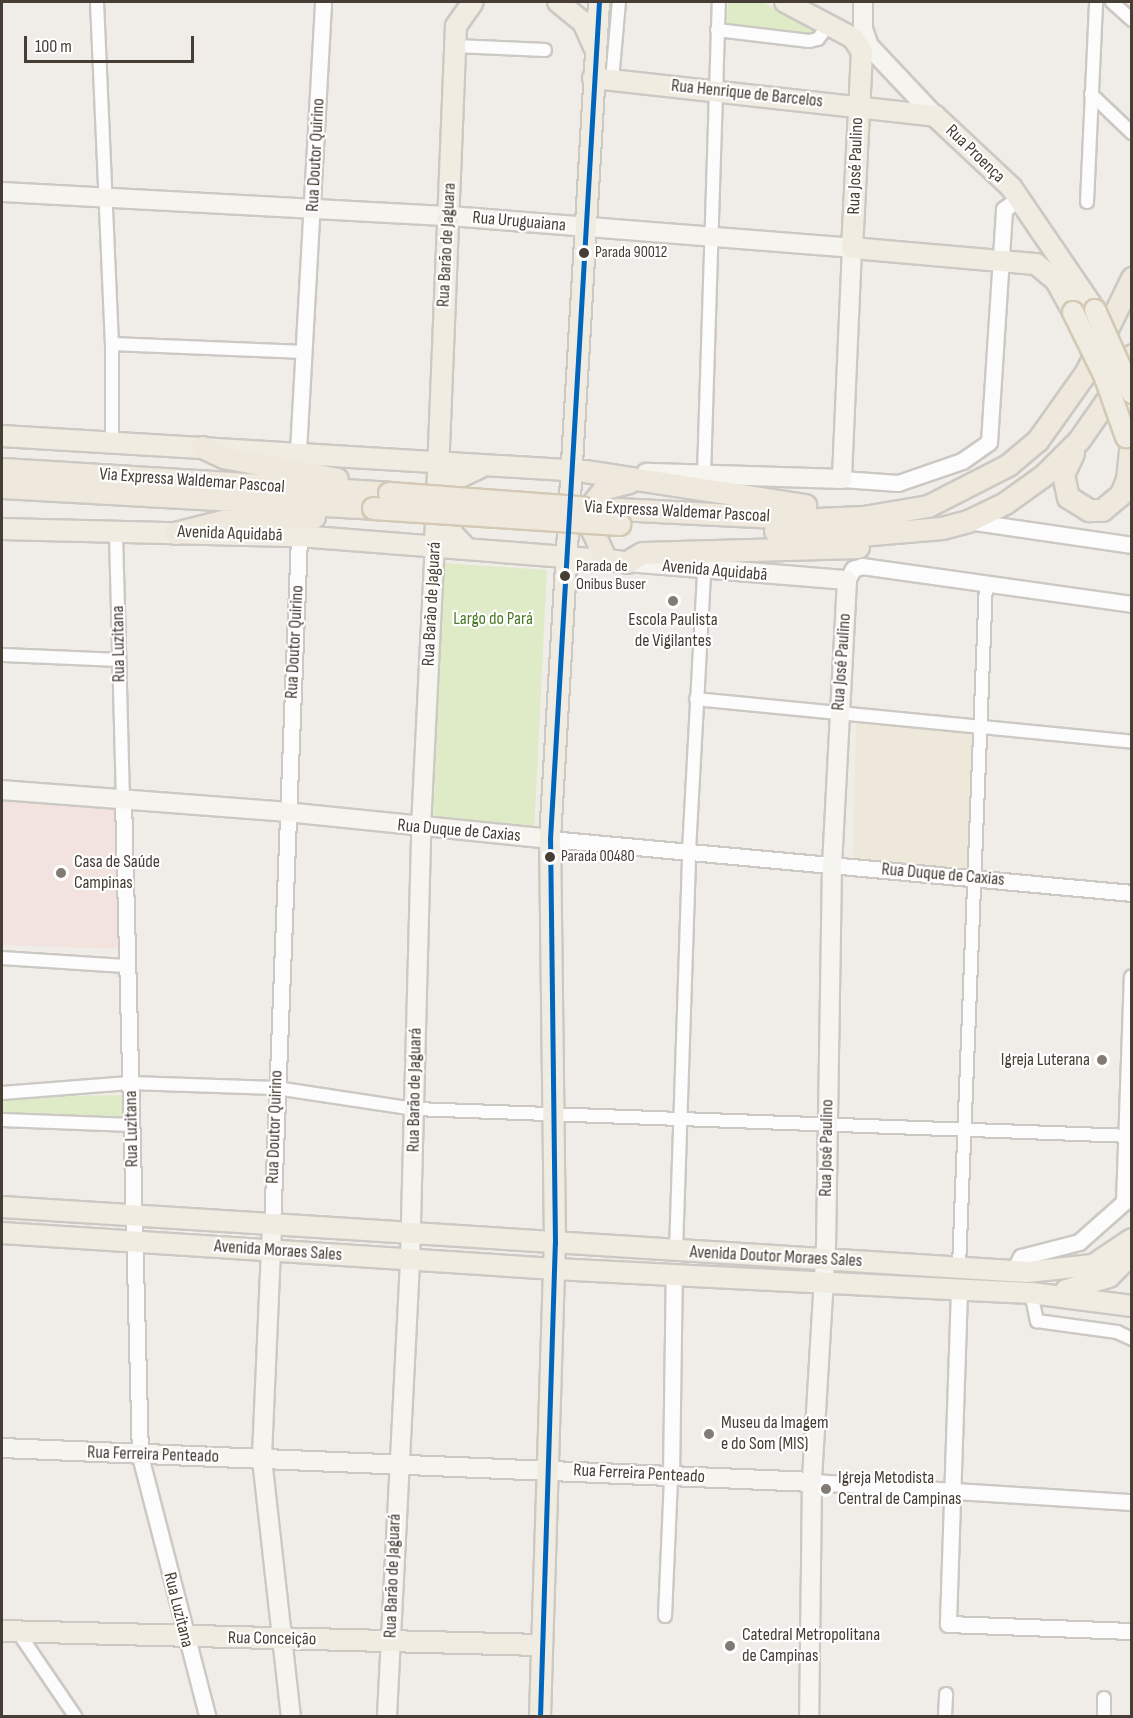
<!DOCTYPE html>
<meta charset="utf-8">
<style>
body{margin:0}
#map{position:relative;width:1133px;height:1718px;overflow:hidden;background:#f0ede8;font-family:"Sofia Sans Condensed",sans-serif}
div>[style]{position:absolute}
.education>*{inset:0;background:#eee8da}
.medical>*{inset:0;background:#f3e3df}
.green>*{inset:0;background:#deebc6}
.roads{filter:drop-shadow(2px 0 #ccc9c4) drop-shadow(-2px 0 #ccc9c4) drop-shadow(0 2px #ccc9c4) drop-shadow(0 -2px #ccc9c4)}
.minor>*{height:12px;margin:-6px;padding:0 6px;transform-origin:6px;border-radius:6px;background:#fdfcfc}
.tertiary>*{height:15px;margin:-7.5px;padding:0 7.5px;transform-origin:7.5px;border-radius:7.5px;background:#fdfcfc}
.secondary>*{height:18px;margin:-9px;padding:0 9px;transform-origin:9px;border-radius:9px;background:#f6f4ee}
.primary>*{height:20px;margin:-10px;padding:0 10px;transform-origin:10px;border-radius:10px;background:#f1ece2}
.trunk>*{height:21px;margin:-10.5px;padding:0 10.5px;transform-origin:10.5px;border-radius:10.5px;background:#eee8dd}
.bridges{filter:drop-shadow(2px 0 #d3c9b4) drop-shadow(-2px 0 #d3c9b4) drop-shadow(0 2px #d3c9b4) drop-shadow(0 -2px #d3c9b4)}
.primary-bridge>*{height:20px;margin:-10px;padding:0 10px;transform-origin:10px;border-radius:10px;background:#f1ece2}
.trunk-bridge>*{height:21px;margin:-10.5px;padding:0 10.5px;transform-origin:10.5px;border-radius:10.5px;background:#eee8dd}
.bus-1>*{height:4.5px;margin:-2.25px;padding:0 2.25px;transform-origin:2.25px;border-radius:2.25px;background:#0065bd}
.dots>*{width:16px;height:16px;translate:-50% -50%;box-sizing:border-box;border:3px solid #fff;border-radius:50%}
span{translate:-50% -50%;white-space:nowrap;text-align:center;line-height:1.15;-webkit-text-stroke:4.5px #fff;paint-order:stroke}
.bus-label{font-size:16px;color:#463e34}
.left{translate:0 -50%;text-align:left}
.street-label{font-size:18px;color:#463e34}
.park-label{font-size:18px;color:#497a25}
.poi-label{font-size:18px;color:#463e34}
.right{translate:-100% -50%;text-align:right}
.frame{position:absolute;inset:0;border:3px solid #463e34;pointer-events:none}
.scale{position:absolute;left:24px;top:36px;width:170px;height:27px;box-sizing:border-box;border:3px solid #463e34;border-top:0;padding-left:8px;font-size:18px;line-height:21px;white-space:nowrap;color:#463e34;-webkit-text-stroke:4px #fff;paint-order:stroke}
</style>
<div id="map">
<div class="education">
<i style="clip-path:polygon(856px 721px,978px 733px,972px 875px,853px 862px)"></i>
</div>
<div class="medical">
<i style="clip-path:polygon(2px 793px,120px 801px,120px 949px,2px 945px)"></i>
</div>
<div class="green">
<i style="clip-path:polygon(728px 2px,762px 2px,815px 30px,815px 38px,727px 28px)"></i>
<i style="clip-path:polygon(444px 563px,547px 570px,534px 832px,433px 821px)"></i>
<i style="clip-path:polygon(123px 1095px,124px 1117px,2px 1114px,2px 1097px)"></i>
</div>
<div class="roads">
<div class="minor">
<i style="left:97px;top:2px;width:342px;rotate:87.5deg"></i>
<i style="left:112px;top:344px;width:97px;rotate:90deg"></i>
<i style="left:1112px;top:2px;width:27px;rotate:42deg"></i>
<i style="left:717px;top:30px;width:93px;rotate:6.8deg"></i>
<i style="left:809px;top:41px;width:9px;rotate:-13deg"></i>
<i style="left:818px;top:39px;width:17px;rotate:-54deg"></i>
<i style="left:456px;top:46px;width:89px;rotate:2.6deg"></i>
<i style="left:612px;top:80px;width:78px;rotate:-84.9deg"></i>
<i style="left:1091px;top:94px;width:57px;rotate:43.6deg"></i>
<i style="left:1087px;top:202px;width:200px;rotate:-87.4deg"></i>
<i style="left:112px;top:344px;width:193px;rotate:2.4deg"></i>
<i style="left:704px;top:474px;width:472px;rotate:-88.2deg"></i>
<i style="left:116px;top:534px;width:265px;rotate:88.5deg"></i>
<i style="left:2px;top:655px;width:117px;rotate:2.4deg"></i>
<i style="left:696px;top:699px;width:438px;rotate:5.6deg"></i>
<i style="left:2px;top:958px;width:125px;rotate:3.7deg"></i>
<i style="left:2px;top:1093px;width:128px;rotate:-4.5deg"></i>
<i style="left:130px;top:1083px;width:146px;rotate:2deg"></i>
<i style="left:276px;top:1088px;width:141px;rotate:8.6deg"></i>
<i style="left:415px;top:1109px;width:718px;rotate:2.16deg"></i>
<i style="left:2px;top:1120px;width:130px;rotate:2.2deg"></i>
<i style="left:676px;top:1251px;width:400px;rotate:-88.1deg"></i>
<i style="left:689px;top:851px;width:280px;rotate:-86.9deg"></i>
<i style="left:959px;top:1267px;width:685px;rotate:-87.74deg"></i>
<i style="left:1031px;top:1293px;width:29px;rotate:78deg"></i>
<i style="left:1037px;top:1321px;width:81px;rotate:7.8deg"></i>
<i style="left:1117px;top:1332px;width:17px;rotate:25deg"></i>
<i style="left:665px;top:1616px;width:139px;rotate:-87.5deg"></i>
<i style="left:18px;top:1632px;width:102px;rotate:55.8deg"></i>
<i style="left:945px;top:1716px;width:22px;rotate:-87deg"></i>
<i style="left:1104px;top:1716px;width:18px;rotate:-90deg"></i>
</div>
<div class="tertiary">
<i style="left:298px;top:451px;width:450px;rotate:-86.8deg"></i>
<i style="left:842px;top:479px;width:56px;rotate:4.1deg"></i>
<i style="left:898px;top:483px;width:68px;rotate:-19deg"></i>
<i style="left:962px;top:461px;width:33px;rotate:-35deg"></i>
<i style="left:989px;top:442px;width:233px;rotate:-86.3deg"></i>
<i style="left:1004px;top:209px;width:18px;rotate:-34deg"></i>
<i style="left:968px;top:521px;width:166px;rotate:8.3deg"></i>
<i style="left:847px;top:580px;width:13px;rotate:-61deg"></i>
<i style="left:853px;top:569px;width:9px;rotate:-18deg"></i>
<i style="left:862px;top:566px;width:273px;rotate:8deg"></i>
<i style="left:123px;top:799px;width:657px;rotate:88.52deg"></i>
<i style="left:140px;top:1456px;width:268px;rotate:75.5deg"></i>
<i style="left:550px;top:839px;width:584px;rotate:5.3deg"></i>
<i style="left:1124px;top:1202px;width:225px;rotate:-88deg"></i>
<i style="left:272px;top:1227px;width:692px;rotate:-87.76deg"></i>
<i style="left:1013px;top:1272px;width:17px;rotate:-62deg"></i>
<i style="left:1021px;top:1257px;width:60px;rotate:-14.5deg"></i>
<i style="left:1079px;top:1242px;width:71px;rotate:-41.6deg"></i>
<i style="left:959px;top:1290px;width:334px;rotate:91.9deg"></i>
<i style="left:948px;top:1624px;width:184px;rotate:2.2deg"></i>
<i style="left:671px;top:1477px;width:203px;rotate:-89.2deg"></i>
<i style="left:812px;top:1482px;width:321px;rotate:3.6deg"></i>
</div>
<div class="secondary">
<i style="left:863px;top:2px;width:27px;rotate:90deg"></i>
<i style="left:863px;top:29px;width:18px;rotate:71deg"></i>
<i style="left:869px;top:46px;width:96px;rotate:46.7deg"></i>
<i style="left:2px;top:192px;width:448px;rotate:3.1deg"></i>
<i style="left:449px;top:216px;width:404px;rotate:4.5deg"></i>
<i style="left:852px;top:248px;width:231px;rotate:92.5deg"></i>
<i style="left:842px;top:479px;width:196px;rotate:-178.2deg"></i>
<i style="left:627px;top:562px;width:221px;rotate:4.7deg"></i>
<i style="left:847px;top:580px;width:285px;rotate:93deg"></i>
<i style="left:832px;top:865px;width:379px;rotate:90.9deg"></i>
<i style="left:826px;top:1244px;width:238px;rotate:93.4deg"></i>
<i style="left:812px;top:1482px;width:234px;rotate:90.7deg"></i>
<i style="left:2px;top:790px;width:285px;rotate:4.4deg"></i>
<i style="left:286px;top:812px;width:265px;rotate:5.8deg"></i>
<i style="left:272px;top:1227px;width:232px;rotate:92.5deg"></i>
<i style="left:262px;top:1459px;width:259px;rotate:83.6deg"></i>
<i style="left:2px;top:1448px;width:811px;rotate:2.4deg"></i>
<i style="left:387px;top:1716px;width:457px;rotate:-87.1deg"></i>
<i style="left:410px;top:1260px;width:432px;rotate:-88.5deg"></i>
<i style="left:421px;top:828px;width:282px;rotate:-87.2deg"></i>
</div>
<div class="primary">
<i style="left:558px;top:2px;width:32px;rotate:39deg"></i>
<i style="left:583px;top:22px;width:27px;rotate:66deg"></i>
<i style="left:785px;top:2px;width:77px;rotate:27.9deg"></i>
<i style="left:853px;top:38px;width:17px;rotate:57deg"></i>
<i style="left:862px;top:52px;width:196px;rotate:92.9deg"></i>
<i style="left:852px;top:248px;width:185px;rotate:5deg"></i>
<i style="left:593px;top:78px;width:344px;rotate:6.3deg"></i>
<i style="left:935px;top:116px;width:104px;rotate:43.1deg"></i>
<i style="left:1011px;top:187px;width:149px;rotate:55.7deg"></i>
<i style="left:1036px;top:264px;width:26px;rotate:40deg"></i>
<i style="left:1056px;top:281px;width:35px;rotate:61deg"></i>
<i style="left:2px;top:436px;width:581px;rotate:3.45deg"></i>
<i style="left:2px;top:529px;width:297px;rotate:1.4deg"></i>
<i style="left:299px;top:536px;width:321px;rotate:4.5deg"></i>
<i style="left:435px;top:546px;width:520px;rotate:-87.69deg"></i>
<i style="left:456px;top:26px;width:29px;rotate:-55deg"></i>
<i style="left:466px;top:548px;width:21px;rotate:-133deg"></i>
<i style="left:452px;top:533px;width:17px;rotate:-111deg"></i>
<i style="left:446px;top:517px;width:30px;rotate:-82deg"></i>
<i style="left:450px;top:487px;width:10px;rotate:-53deg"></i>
<i style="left:456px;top:479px;width:26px;rotate:-25deg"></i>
<i style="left:2px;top:1207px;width:1027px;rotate:3.63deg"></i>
<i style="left:1027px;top:1272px;width:66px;rotate:-6.1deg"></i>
<i style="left:1093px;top:1265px;width:47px;rotate:-33.7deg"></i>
<i style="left:2px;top:1233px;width:554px;rotate:3.72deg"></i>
<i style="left:555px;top:1269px;width:477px;rotate:2.9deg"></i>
<i style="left:1031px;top:1293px;width:102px;rotate:7.3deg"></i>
<i style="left:1066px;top:1290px;width:45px;rotate:-16.8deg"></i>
<i style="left:1109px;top:1277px;width:33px;rotate:-45deg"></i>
<i style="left:2px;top:1631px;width:540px;rotate:1.49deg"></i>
<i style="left:540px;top:1716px;width:473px;rotate:-88.2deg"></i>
<i style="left:555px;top:1243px;width:404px;rotate:-90.7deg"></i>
<i style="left:550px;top:839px;width:838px;rotate:-86.65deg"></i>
</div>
<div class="trunk">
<i style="left:202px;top:447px;width:23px;rotate:25deg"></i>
<i style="left:223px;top:457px;width:116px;rotate:10.9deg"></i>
<i style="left:1073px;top:453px;width:23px;rotate:115deg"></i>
<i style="left:1063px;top:474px;width:24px;rotate:78deg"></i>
<i style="left:1068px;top:497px;width:25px;rotate:32deg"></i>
<i style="left:1089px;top:510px;width:13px"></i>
<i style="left:1102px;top:510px;width:25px;rotate:-40deg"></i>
<i style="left:1121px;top:494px;width:16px;rotate:-68deg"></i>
<i style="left:1127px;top:479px;width:31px;rotate:-84deg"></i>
<i style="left:2px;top:469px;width:388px;rotate:3.5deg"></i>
<i style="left:585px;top:471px;width:223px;rotate:8.8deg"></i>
<i style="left:2px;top:487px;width:372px;rotate:3.2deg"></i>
<i style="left:617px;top:509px;width:200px;rotate:2.9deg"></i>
<i style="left:817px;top:519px;width:46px;rotate:-2.5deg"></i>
<i style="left:863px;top:517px;width:66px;rotate:-9.6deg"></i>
<i style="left:928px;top:506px;width:90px;rotate:-27.1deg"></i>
<i style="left:1008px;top:465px;width:38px;rotate:-40deg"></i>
<i style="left:1037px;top:441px;width:85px;rotate:-54.6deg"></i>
<i style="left:1086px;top:372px;width:105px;rotate:-63.9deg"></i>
<i style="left:775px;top:531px;width:85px;rotate:2.7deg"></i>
<i style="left:860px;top:535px;width:82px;rotate:-4.9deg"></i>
<i style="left:942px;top:528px;width:27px;rotate:-15deg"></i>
<i style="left:968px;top:521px;width:41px;rotate:-25.9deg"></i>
<i style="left:1005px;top:503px;width:48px;rotate:-35.7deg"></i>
<i style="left:1044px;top:475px;width:49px;rotate:-45deg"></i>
<i style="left:1079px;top:440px;width:68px;rotate:-55.1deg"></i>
<i style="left:1118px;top:384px;width:32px;rotate:-64deg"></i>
<i style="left:175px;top:533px;width:49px;rotate:-14.3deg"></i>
<i style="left:222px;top:521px;width:92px;rotate:-2.5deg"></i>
<i style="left:606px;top:560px;width:35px;rotate:-115deg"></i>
<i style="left:591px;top:528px;width:23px;rotate:-90deg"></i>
<i style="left:591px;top:505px;width:22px;rotate:-51deg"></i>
<i style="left:605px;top:488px;width:25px;rotate:-14deg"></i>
<i style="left:627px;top:562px;width:17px;rotate:-31deg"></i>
<i style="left:642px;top:553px;width:216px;rotate:-1.6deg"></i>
</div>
</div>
<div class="bridges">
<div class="primary-bridge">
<i style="left:1095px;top:310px;width:91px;rotate:66deg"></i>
<i style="left:1073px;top:312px;width:70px;rotate:63.8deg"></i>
<i style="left:1104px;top:375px;width:66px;rotate:70.5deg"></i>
</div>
<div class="trunk-bridge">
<i style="left:389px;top:493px;width:193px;rotate:4.2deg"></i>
<i style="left:373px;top:508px;width:247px;rotate:3.7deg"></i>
</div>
</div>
<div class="bus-1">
<i style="left:540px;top:1716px;width:473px;rotate:-88.2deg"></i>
<i style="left:555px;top:1243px;width:404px;rotate:-90.7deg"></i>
<i style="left:550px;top:839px;width:838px;rotate:-86.65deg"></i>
</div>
<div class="dots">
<i style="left:584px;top:253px;background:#463e34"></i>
<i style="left:565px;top:576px;background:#463e34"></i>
<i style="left:673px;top:601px;background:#827b73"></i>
<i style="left:550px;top:857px;background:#463e34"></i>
<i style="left:61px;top:873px;background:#827b73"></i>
<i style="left:1102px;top:1060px;background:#827b73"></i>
<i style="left:709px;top:1434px;background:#827b73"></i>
<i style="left:826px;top:1489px;background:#827b73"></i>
<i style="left:730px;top:1646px;background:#827b73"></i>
</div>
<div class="bus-label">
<span class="left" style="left:595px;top:253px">Parada 90012</span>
<span class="left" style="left:576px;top:576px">Parada de<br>Onibus Buser</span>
<span class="left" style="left:561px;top:857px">Parada 00480</span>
</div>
<div class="street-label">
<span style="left:747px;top:94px;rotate:6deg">Rua Henrique de Barcelos</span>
<span style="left:975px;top:154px;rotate:44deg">Rua Proença</span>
<span style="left:316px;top:155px;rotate:-87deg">Rua Doutor Quirino</span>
<span style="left:856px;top:166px;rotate:-88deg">Rua José Paulino</span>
<span style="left:519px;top:222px;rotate:5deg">Rua Uruguaiana</span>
<span style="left:447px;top:245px;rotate:-87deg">Rua Barão de Jaguara</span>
<span style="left:192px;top:481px;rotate:4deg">Via Expressa Waldemar Pascoal</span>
<span style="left:677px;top:512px;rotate:3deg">Via Expressa Waldemar Pascoal</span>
<span style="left:230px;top:534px;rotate:2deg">Avenida Aquidabã</span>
<span style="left:715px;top:571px;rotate:5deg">Avenida Aquidabã</span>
<span style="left:432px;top:604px;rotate:-87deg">Rua Barão de Jaguará</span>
<span style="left:295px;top:642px;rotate:-87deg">Rua Doutor Quirino</span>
<span style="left:119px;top:644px;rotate:-91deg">Rua Luzitana</span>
<span style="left:842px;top:662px;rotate:-86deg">Rua José Paulino</span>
<span style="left:459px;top:831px;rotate:5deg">Rua Duque de Caxias</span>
<span style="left:943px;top:875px;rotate:5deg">Rua Duque de Caxias</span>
<span style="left:415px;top:1090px;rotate:-89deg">Rua Barão de Jaguará</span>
<span style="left:275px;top:1127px;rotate:-88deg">Rua Doutor Quirino</span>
<span style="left:132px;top:1129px;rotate:-91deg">Rua Luzitana</span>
<span style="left:827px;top:1148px;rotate:-89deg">Rua José Paulino</span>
<span style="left:278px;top:1251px;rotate:4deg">Avenida Moraes Sales</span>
<span style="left:776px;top:1257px;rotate:3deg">Avenida Doutor Moraes Sales</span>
<span style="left:153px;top:1455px;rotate:2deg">Rua Ferreira Penteado</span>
<span style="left:639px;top:1474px;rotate:3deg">Rua Ferreira Penteado</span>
<span style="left:393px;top:1576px;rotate:-88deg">Rua Barão de Jaguará</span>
<span style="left:178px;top:1610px;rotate:76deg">Rua Luzitana</span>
<span style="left:272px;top:1639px;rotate:1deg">Rua Conceição</span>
</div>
<div class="park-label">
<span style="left:493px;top:619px">Largo do Pará</span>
</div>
<div class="poi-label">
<span style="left:673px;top:631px">Escola Paulista<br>de Vigilantes</span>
<span class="left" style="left:74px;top:873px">Casa de Saúde<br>Campinas</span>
<span class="right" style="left:1090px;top:1060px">Igreja Luterana</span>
<span class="left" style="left:721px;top:1434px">Museu da Imagem<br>e do Som (MIS)</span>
<span class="left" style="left:838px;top:1489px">Igreja Metodista<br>Central de Campinas</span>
<span class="left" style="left:742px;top:1646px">Catedral Metropolitana<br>de Campinas</span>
</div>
<div class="frame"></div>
<div class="scale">100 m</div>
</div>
